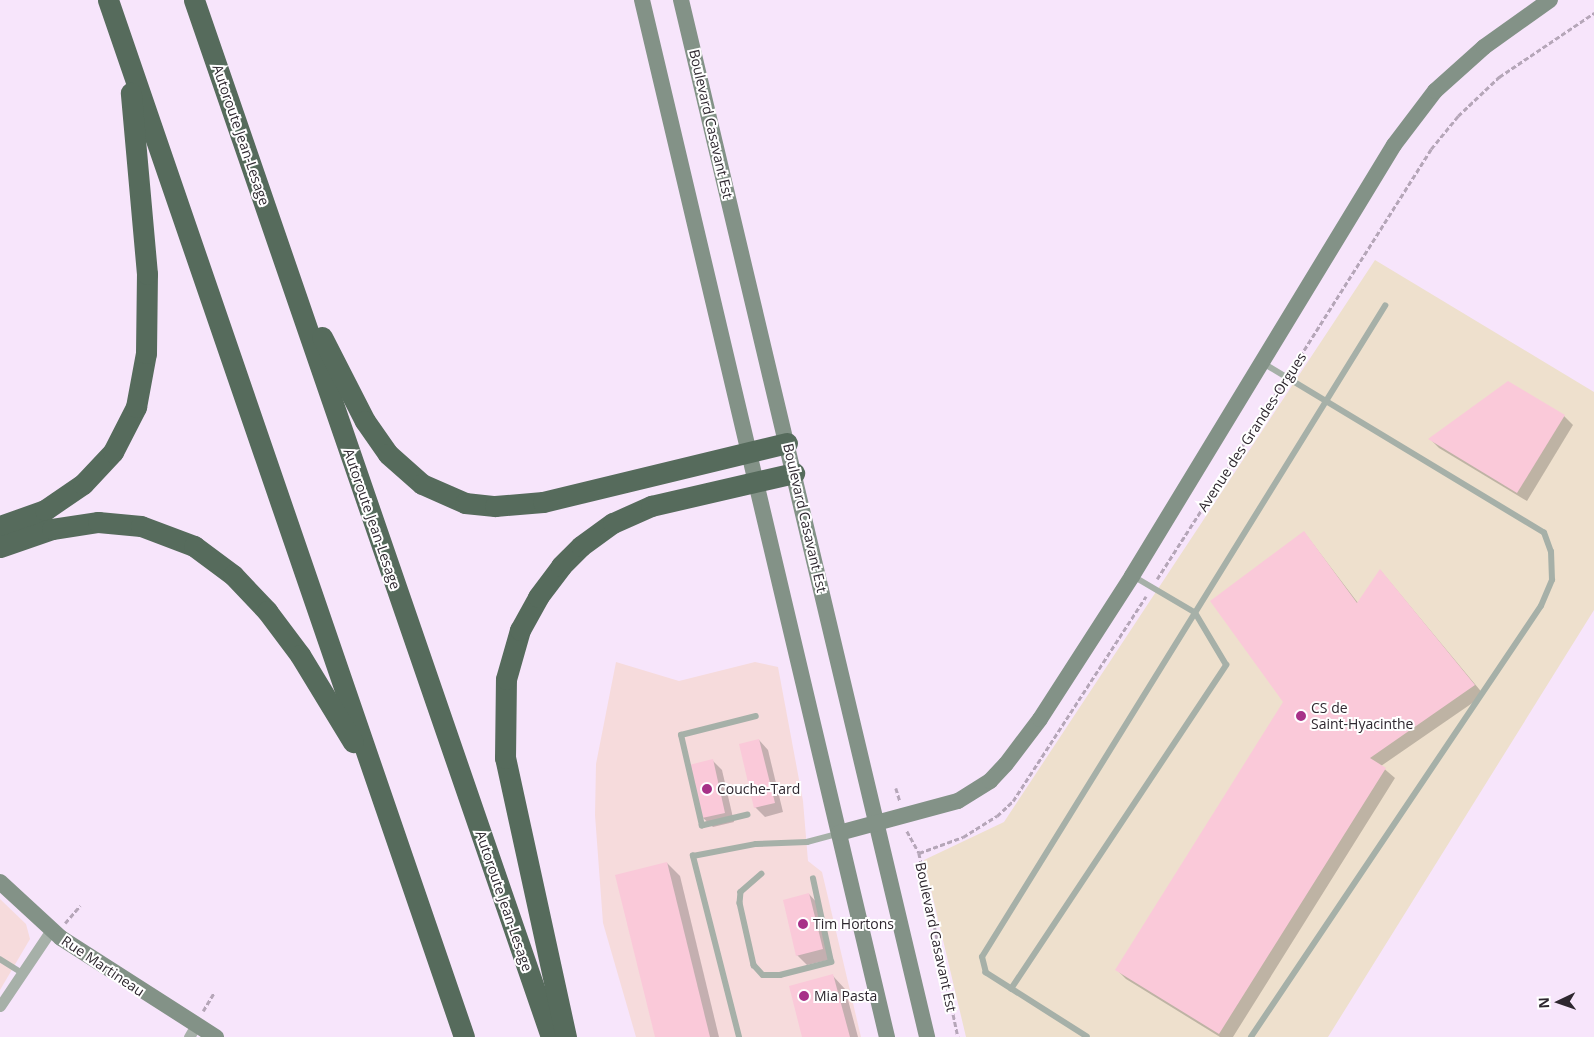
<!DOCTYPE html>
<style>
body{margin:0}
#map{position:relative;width:1594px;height:1037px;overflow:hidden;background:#f7e5fb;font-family:"Open Sans",sans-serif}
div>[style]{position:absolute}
.commercial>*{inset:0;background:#f6dbdc}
.education>*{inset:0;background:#eee0cd}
.shadow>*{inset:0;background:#0003}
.building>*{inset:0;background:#fac9d9}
.path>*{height:2.5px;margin-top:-1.25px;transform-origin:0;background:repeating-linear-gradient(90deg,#b5a6b8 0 5px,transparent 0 7.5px)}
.lane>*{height:5.5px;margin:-2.75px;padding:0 2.75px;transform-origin:2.75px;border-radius:2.75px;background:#a6b0a8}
.street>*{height:11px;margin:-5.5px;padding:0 5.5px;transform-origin:5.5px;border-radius:5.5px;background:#a6b0a8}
.secondary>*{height:16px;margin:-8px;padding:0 8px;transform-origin:8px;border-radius:8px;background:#839287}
.highway>*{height:21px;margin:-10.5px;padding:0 10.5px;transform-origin:10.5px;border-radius:10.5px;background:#566b5c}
.dots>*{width:14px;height:14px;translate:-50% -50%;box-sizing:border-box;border:2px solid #fff;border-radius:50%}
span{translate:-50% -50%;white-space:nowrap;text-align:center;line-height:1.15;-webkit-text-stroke:4px #fff;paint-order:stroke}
.street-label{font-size:14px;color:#2e272f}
.poi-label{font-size:14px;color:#2e272f}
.left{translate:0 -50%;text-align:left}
.north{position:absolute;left:1534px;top:977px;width:50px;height:50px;-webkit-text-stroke:4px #fff;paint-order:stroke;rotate:267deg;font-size:14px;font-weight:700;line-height:20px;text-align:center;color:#2e272f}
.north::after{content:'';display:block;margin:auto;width:18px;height:22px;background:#2e272f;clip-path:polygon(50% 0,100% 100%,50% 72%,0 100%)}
</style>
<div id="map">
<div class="commercial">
<i style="clip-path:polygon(616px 662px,679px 681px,755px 662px,778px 667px,803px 801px,808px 861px,822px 872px,861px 1037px,636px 1037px,603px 923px,595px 815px,596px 764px)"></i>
<i style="clip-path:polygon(0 899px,26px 924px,30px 939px,0 990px)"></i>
</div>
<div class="education">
<i style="clip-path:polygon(1375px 260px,1594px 392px,1594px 610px,1328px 1037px,966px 1037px,924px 860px,1004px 822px)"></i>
</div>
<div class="shadow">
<i style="clip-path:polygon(1564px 416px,1573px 425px,1527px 501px,1439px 448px,1430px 439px)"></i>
<i style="clip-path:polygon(1304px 532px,1358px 603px,1381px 571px,1484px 695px,1381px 766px,1395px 778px,1233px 1037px,1220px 1037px,1126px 979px,1117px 970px,1284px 702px)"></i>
<i style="clip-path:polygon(759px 740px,768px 750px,783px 812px,765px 817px,755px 807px)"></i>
<i style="clip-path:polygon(712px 760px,722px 770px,734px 822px,713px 827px,703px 818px)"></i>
<i style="clip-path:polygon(667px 863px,680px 876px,719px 1037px,656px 1037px)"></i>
<i style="clip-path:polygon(809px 894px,818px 904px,832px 959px,807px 965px,797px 955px)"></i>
<i style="clip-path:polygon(833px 976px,845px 989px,858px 1037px,803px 1037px)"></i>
</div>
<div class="building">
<i style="clip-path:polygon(1508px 381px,1565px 415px,1517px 493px,1428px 439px)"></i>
<i style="clip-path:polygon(1304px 531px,1357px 603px,1380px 569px,1475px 685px,1370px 758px,1386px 768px,1219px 1034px,1115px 970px,1283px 702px,1210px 601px)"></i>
<i style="clip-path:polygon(759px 739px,775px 803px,754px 808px,739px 744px)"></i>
<i style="clip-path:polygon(713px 759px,725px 813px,702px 818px,689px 765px)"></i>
<i style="clip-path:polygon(667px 862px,710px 1037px,655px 1037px,615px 875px)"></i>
<i style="clip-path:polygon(809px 893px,823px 949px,796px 956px,783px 900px)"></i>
<i style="clip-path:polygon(833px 974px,850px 1037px,802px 1037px,789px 986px)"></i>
</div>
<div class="path">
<i style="left:1292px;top:369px;width:260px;rotate:-57.7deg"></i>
<i style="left:1431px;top:149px;width:43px;rotate:-50.7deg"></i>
<i style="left:1458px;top:116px;width:57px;rotate:-43.6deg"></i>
<i style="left:1499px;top:77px;width:115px;rotate:-34deg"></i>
<i style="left:1157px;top:579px;width:229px;rotate:-57.3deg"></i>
<i style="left:896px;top:788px;width:14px;rotate:73deg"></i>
<i style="left:907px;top:831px;width:25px;rotate:61deg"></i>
<i style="left:919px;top:853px;width:188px;rotate:78deg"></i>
<i style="left:919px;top:853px;width:47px;rotate:-20deg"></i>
<i style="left:963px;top:837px;width:40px;rotate:-32deg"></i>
<i style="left:997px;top:816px;width:22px;rotate:-43deg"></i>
<i style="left:1013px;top:801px;width:244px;rotate:-57deg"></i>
<i style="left:65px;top:923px;width:23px;rotate:-49deg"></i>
<i style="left:203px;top:1011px;width:21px;rotate:-59deg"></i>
</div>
<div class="lane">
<i style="left:748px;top:815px;width:47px;rotate:166.6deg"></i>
<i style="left:702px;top:826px;width:93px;rotate:-103deg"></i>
<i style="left:681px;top:735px;width:77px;rotate:-14.2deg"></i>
<i style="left:762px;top:874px;width:28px;rotate:139deg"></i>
<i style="left:741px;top:892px;width:11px;rotate:95deg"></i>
<i style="left:740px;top:903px;width:64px;rotate:77.3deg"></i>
<i style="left:754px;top:965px;width:13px;rotate:48deg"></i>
<i style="left:763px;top:975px;width:17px"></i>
<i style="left:780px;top:975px;width:53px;rotate:-14.3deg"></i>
<i style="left:831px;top:962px;width:85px;rotate:-102.2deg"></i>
<i style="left:0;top:959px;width:25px;rotate:32deg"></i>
<i style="left:1011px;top:989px;width:389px;rotate:-56.4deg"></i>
<i style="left:1226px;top:665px;width:61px;rotate:-120.8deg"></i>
<i style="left:1195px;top:613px;width:71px;rotate:-149.5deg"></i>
<i style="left:739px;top:1037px;width:187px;rotate:-104.3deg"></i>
<i style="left:693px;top:856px;width:64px;rotate:-10.8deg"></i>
<i style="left:756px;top:844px;width:51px;rotate:-2.2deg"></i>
<i style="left:807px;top:842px;width:31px;rotate:-15deg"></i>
<i style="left:1087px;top:1037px;width:120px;rotate:-147.6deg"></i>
<i style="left:986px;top:973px;width:16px;rotate:-104deg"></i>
<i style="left:982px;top:957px;width:766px;rotate:-58.24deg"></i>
<i style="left:1251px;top:1037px;width:519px;rotate:-56.07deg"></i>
<i style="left:1541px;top:606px;width:28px;rotate:-67deg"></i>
<i style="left:1552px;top:580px;width:28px;rotate:-92deg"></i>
<i style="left:1551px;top:552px;width:20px;rotate:-110deg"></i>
<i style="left:1544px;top:533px;width:327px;rotate:-148.9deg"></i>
</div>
<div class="street">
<i style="left:0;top:1006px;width:92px;rotate:-56.1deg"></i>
<i style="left:189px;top:1037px;width:14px;rotate:-60deg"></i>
</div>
<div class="secondary">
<i style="left:642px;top:0;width:1066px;rotate:76.71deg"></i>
<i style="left:681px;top:0;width:1066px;rotate:76.65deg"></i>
<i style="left:839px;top:833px;width:123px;rotate:-15.1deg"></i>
<i style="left:958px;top:801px;width:38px;rotate:-32deg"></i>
<i style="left:990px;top:781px;width:23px;rotate:-47deg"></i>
<i style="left:1006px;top:764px;width:56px;rotate:-52.9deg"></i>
<i style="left:1040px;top:719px;width:170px;rotate:-57.2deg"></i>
<i style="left:1132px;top:576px;width:504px;rotate:-58.71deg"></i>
<i style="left:1394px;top:145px;width:68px;rotate:-52.8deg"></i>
<i style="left:1435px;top:91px;width:66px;rotate:-41.9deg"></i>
<i style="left:1484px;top:47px;width:81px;rotate:-35.5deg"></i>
<i style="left:0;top:882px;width:83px;rotate:42.6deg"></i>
<i style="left:61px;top:938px;width:184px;rotate:32.6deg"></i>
</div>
<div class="highway">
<i style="left:108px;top:0;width:1096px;rotate:71.05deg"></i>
<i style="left:194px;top:0;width:1097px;rotate:71deg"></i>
<i style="left:322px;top:337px;width:94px;rotate:62.9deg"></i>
<i style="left:365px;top:421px;width:40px;rotate:55.1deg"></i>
<i style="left:388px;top:454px;width:45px;rotate:41.4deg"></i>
<i style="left:422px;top:484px;width:47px;rotate:23.8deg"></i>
<i style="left:465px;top:503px;width:30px;rotate:6deg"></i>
<i style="left:495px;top:506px;width:48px;rotate:-4.8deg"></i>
<i style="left:543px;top:502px;width:251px;rotate:-13.6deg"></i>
<i style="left:0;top:526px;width:48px;rotate:-19.6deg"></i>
<i style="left:45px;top:510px;width:46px;rotate:-34.4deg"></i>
<i style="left:83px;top:484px;width:44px;rotate:-46.8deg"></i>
<i style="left:113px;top:452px;width:51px;rotate:-62.9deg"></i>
<i style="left:136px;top:407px;width:55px;rotate:-79.5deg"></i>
<i style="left:146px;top:353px;width:79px;rotate:-89.3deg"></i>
<i style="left:147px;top:274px;width:182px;rotate:-95.1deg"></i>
<i style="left:0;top:547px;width:55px;rotate:-19.1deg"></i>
<i style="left:52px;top:529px;width:47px;rotate:-8.7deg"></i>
<i style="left:98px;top:522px;width:43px;rotate:5.3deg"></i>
<i style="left:141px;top:526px;width:57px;rotate:20.7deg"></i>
<i style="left:194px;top:546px;width:49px;rotate:36.6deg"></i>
<i style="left:233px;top:575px;width:50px;rotate:46.6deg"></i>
<i style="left:267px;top:611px;width:55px;rotate:53.1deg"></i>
<i style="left:300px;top:655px;width:102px;rotate:58.7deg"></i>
<i style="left:566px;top:1037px;width:286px;rotate:-102.3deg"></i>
<i style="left:505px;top:758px;width:79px;rotate:-89.3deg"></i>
<i style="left:506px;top:679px;width:51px;rotate:-74.1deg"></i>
<i style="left:520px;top:630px;width:38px;rotate:-61deg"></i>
<i style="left:538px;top:597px;width:39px;rotate:-53deg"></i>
<i style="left:561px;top:566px;width:28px;rotate:-45deg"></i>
<i style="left:581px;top:546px;width:39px;rotate:-36deg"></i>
<i style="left:613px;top:523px;width:42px;rotate:-24.1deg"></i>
<i style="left:651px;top:506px;width:147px;rotate:-13deg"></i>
</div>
<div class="dots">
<i style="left:1301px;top:716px;background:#a73188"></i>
<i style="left:707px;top:789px;background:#a73188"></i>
<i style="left:803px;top:924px;background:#a73188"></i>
<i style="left:804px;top:996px;background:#a73188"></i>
</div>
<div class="street-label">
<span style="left:711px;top:124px;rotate:77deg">Boulevard Casavant Est</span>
<span style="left:241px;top:135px;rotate:71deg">Autoroute Jean-Lesage</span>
<span style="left:1252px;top:432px;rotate:-57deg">Avenue des Grandes-Orgues</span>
<span style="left:805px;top:518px;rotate:77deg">Boulevard Casavant Est</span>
<span style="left:372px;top:519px;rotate:71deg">Autoroute Jean-Lesage</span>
<span style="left:504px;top:901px;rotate:71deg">Autoroute Jean-Lesage</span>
<span style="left:936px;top:937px;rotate:78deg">Boulevard Casavant Est</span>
<span style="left:103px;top:966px;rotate:34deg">Rue Martineau</span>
</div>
<div class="poi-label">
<span class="left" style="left:1311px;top:716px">CS de<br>Saint-Hyacinthe</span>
<span class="left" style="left:717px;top:789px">Couche-Tard</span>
<span class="left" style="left:813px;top:924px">Tim Hortons</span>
<span class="left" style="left:814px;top:996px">Mia Pasta</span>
</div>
<div class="north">N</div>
</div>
